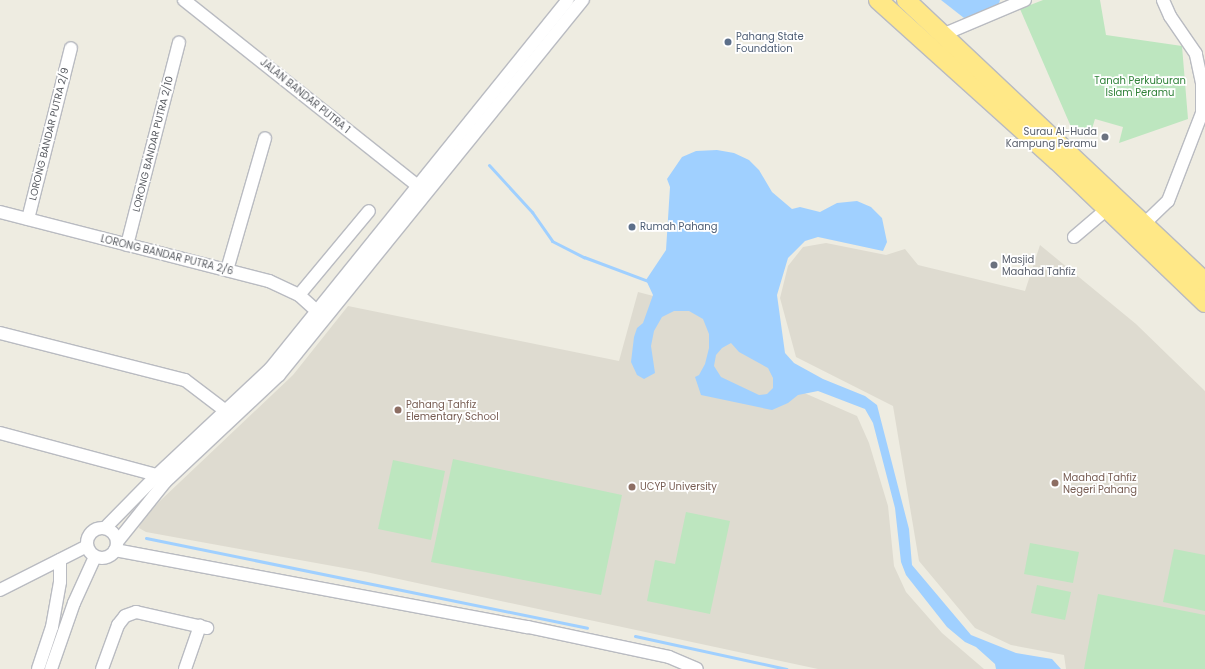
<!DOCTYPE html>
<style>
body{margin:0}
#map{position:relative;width:1205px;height:669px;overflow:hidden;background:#eeece1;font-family:Poppins,sans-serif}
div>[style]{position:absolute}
.education>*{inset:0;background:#dedbd0}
.green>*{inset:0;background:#bde6bf}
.water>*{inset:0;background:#a0d0ff}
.stream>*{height:3px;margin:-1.5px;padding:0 1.5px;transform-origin:1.5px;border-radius:1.5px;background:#a0d0ff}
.roads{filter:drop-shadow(1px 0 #b9bbc1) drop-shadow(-1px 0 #b9bbc1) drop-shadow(0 1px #b9bbc1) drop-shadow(0 -1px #b9bbc1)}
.minor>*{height:12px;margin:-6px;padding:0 6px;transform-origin:6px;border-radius:6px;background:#fff}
.minor>.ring{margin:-6px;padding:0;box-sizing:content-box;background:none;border:12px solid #fff;border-radius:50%}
.highway>*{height:18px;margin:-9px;padding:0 9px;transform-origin:9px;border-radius:9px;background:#ffe887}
.dots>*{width:11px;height:11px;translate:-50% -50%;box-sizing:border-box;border:2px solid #fff;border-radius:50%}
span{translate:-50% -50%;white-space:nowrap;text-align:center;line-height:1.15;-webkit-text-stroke:3.5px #fff;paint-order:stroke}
.service-label{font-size:10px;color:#4e5e75}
.left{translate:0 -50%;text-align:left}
.park-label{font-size:10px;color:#31833a}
.street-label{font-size:10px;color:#5a5d63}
.worship-label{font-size:10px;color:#5b616d}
.right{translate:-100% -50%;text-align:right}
.education-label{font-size:10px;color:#785e54}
</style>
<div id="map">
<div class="education">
<i style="clip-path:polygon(826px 243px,886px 255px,905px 249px,918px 265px,1025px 291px,1040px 245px,1136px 324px,1205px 391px,1205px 669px,1066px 669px,1064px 655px,1011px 645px,975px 628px,919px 561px,893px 406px,796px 357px,780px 298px,788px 266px,803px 247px)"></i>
<i style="clip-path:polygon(638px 292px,711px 311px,786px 385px,857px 416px,869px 443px,888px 506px,894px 566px,906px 592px,942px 633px,984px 669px,818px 669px,366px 572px,146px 532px,139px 528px,142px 518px,293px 375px,348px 306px,619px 361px)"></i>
</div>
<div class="green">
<i style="clip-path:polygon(1043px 0,1100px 0,1106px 35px,1182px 46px,1188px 119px,1119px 143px,1123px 127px,1095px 119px,1091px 132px,1075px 136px,1020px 9px)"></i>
<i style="clip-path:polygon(453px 459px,622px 495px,601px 595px,431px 562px)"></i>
<i style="clip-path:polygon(393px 460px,445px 471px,431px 540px,378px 529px)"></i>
<i style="clip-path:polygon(686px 512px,730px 521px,710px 614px,647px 601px,655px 560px,675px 564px)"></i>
<i style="clip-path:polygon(1030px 543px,1079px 552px,1073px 583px,1024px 574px)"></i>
<i style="clip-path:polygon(1174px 549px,1205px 555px,1205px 611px,1163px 602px)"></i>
<i style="clip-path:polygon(1037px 585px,1071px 592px,1065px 620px,1031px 613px)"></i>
<i style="clip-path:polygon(1098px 594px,1205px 615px,1205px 669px,1084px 669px)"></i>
</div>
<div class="water">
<i style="clip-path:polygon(941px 0,1000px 0,998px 7px,964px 18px)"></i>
<i style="clip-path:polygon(evenodd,717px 150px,734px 153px,749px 160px,759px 170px,772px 192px,792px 209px,800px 207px,820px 212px,837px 203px,857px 201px,871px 207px,882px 218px,887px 242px,883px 251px,818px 237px,805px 241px,788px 258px,777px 295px,785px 353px,794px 363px,823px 379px,865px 396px,877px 405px,909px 529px,912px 565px,971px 635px,1016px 653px,1052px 659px,1061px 669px,996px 669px,995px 664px,976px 647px,965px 642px,947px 627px,906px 575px,901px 562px,895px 508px,873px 423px,865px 409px,818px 391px,798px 395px,788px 403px,772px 410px,701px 395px,695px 377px,699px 375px,705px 364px,709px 348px,709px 334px,703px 319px,689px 311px,674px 311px,662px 317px,654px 331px,651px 346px,655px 373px,644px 379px,637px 375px,631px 362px,634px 337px,637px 328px,643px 323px,653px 295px,646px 280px,666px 250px,670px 187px,667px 179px,682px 157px,696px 151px,717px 150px,731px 343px,739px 352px,768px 368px,773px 378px,773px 388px,767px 394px,759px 395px,721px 377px,714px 366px,716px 355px,722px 348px,731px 343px)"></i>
</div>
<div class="stream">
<i style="left:489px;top:165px;width:64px;rotate:47.5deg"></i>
<i style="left:532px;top:212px;width:35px;rotate:55deg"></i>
<i style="left:552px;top:241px;width:36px;rotate:27deg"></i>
<i style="left:584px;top:257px;width:68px;rotate:20.6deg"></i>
<i style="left:146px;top:538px;width:450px;rotate:11.5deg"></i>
<i style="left:635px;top:636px;width:155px;rotate:12.3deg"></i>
</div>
<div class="roads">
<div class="minor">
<i style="left:184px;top:0;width:307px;rotate:38.5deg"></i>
<i style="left:942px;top:35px;width:90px;rotate:-22.9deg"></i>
<i style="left:0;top:212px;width:278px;rotate:14.4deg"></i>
<i style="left:269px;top:281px;width:33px;rotate:25deg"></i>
<i style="left:299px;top:295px;width:31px;rotate:42deg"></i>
<i style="left:28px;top:219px;width:176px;rotate:-75.9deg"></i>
<i style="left:1145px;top:223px;width:32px;rotate:-44deg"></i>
<i style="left:1168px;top:201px;width:94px;rotate:-68.9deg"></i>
<i style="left:1202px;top:113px;width:30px;rotate:-90deg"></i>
<i style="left:1202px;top:83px;width:30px;rotate:-102deg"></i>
<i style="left:1196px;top:54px;width:46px;rotate:-124.4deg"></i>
<i style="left:1170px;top:16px;width:17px;rotate:-114deg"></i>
<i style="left:1074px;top:237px;width:43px;rotate:-40.3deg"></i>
<i style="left:127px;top:245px;width:209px;rotate:-75.6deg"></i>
<i style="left:227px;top:270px;width:137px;rotate:-73.9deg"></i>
<i style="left:299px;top:295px;width:109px;rotate:-50.2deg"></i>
<i style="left:0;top:333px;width:191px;rotate:14.3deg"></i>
<i style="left:185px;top:380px;width:58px;rotate:37.3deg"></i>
<i style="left:0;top:433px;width:163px;rotate:15deg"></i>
<i class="ring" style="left:87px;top:528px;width:18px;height:18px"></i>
<i style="left:105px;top:528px;width:74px;rotate:-45.5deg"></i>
<i style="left:157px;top:475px;width:155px;rotate:-43.2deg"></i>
<i style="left:270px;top:369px;width:474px;rotate:-51.1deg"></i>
<i style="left:117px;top:542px;width:77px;rotate:-51.3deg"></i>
<i style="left:165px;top:482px;width:156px;rotate:-43.2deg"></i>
<i style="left:279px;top:375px;width:483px;rotate:-51deg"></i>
<i style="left:115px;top:550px;width:420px;rotate:10.6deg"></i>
<i style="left:528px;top:627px;width:144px;rotate:12deg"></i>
<i style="left:669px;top:657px;width:30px;rotate:23deg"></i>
<i style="left:0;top:590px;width:97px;rotate:-26.8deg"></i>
<i style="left:38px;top:669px;width:44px;rotate:-71.6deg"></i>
<i style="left:52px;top:627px;width:46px;rotate:-79.9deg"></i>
<i style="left:60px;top:582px;width:22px;rotate:-90deg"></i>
<i style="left:51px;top:669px;width:70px;rotate:-70.8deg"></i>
<i style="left:74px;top:603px;width:51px;rotate:-65.5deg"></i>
<i style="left:102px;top:669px;width:47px;rotate:-70deg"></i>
<i style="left:118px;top:625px;width:11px;rotate:-52deg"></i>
<i style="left:125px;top:616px;width:12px;rotate:-20deg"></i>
<i style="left:136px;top:612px;width:73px;rotate:12.7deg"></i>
<i style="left:185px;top:669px;width:46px;rotate:-70.8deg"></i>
</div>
<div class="highway">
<i style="left:878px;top:0;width:241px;rotate:42deg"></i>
<i style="left:1057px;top:161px;width:205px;rotate:43.8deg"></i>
<i style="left:906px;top:0;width:411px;rotate:43.3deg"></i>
</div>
</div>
<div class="dots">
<i style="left:728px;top:42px;background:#5c6f8a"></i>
<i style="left:1105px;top:137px;background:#6b7280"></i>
<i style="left:632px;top:227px;background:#5c6f8a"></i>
<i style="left:994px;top:265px;background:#6b7280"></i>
<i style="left:398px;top:410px;background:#8d6e63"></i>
<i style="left:1055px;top:483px;background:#8d6e63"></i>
<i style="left:632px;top:487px;background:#8d6e63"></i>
</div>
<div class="service-label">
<span class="left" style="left:736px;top:42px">Pahang State<br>Foundation</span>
<span class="left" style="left:640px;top:227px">Rumah Pahang</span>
</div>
<div class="park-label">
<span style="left:1140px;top:86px">Tanah Perkuburan<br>Islam Peramu</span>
</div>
<div class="street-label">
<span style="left:305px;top:96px;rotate:39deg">JALAN BANDAR PUTRA 1</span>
<span style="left:49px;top:134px;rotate:-76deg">LORONG BANDAR PUTRA 2/9</span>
<span style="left:153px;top:144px;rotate:-76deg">LORONG BANDAR PUTRA 2/10</span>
<span style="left:167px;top:255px;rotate:14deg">LORONG BANDAR PUTRA 2/6</span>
</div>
<div class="worship-label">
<span class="right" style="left:1097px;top:137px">Surau Al-Huda<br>Kampung Peramu</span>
<span class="left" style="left:1002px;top:265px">Masjid<br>Maahad Tahfiz</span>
</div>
<div class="education-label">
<span class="left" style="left:406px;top:410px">Pahang Tahfiz<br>Elementary School</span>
<span class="left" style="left:1063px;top:483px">Maahad Tahfiz<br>Negeri Pahang</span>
<span class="left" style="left:640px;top:487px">UCYP University</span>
</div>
</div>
